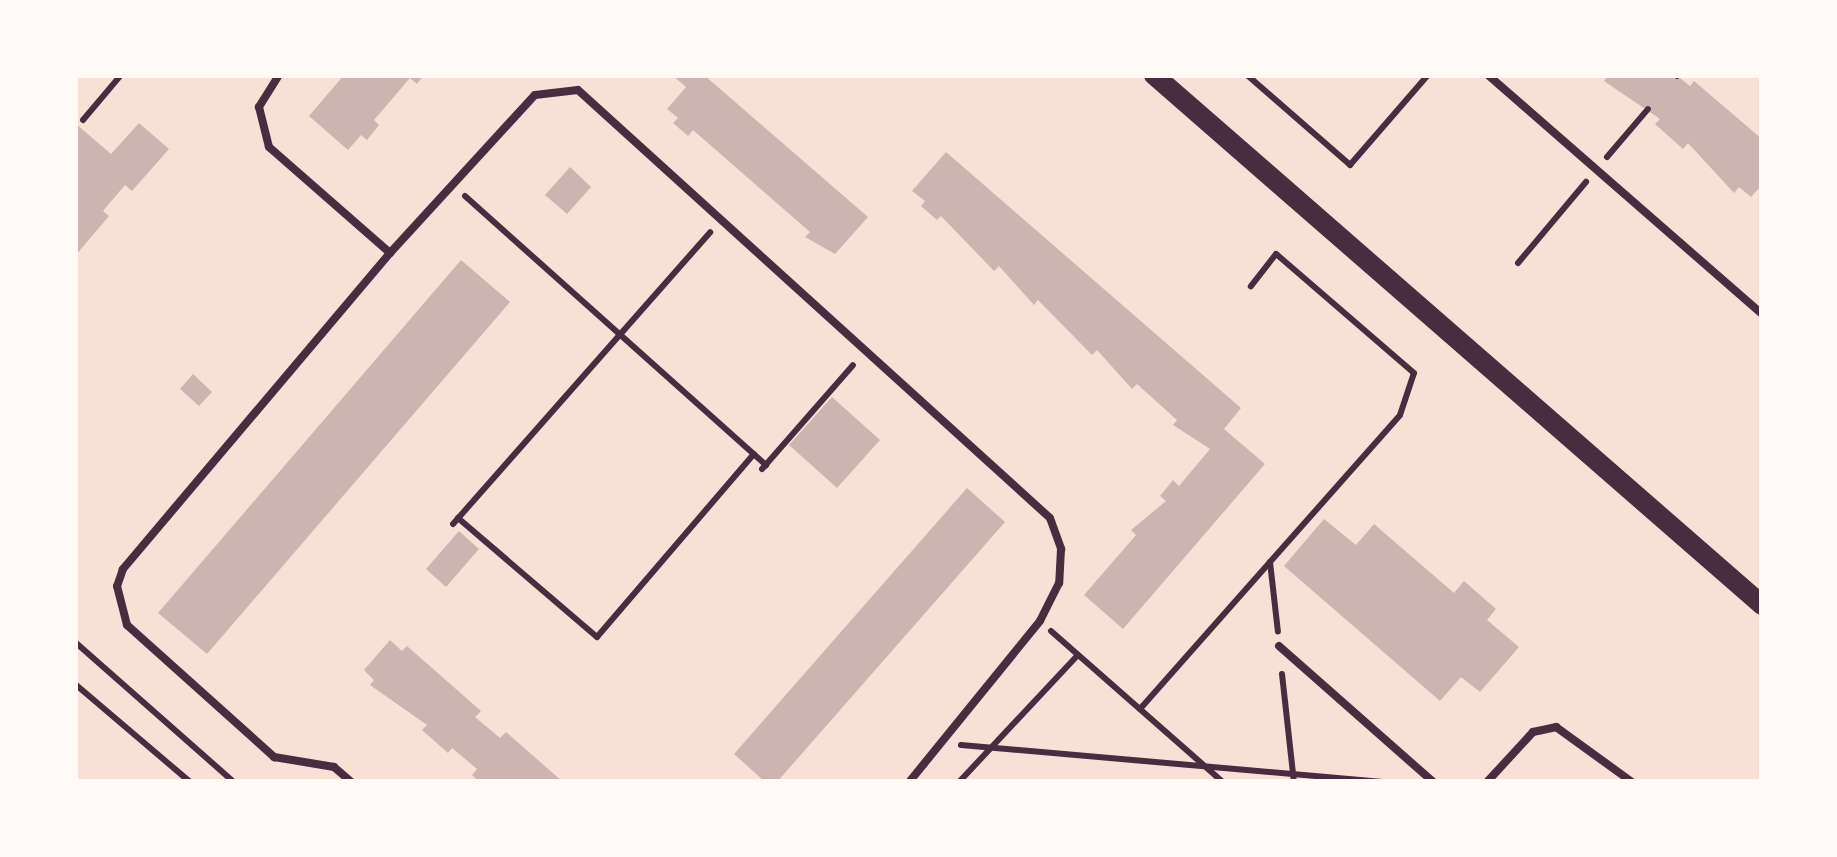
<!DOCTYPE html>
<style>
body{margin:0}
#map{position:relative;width:1837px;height:857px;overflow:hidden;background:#f7e1d7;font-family:"Sofia Sans Condensed",sans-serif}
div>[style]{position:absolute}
.building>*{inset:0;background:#ccb4b1}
.path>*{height:6px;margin:-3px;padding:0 3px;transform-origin:3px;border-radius:3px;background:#4a2c40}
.service>*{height:8px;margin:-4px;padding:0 4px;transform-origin:4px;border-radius:4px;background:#4a2c40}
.secondary>*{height:20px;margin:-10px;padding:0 10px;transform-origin:10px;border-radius:10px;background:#4a2c40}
span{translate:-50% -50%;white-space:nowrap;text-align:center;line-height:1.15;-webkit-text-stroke:8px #fffaf5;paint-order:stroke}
.frame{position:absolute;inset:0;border:78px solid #fffaf5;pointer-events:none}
</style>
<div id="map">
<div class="building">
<i style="clip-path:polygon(344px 75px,424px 75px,417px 84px,410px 78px,374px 120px,379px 125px,367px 140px,361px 135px,348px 150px,309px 116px)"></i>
<i style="clip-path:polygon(672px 75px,704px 75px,868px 217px,835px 254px,805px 237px,810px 232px,693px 130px,688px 136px,673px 123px,678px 118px,667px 109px,686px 87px)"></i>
<i style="clip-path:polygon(1609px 75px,1676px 75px,1690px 86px,1694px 81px,1762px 139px,1762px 185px,1751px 197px,1739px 187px,1734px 193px,1688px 143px,1683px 149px,1655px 124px,1660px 119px,1604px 81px)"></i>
<i style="clip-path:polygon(75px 123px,111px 154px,139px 123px,169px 149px,132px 191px,125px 185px,103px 211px,109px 216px,75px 256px)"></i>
<i style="clip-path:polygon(946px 152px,1241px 408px,1224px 429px,1265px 464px,1123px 629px,1084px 595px,1136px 535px,1131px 530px,1166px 501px,1160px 496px,1173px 480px,1179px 486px,1210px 449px,1173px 425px,1177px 420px,1137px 384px,1132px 389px,1097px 350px,1092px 355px,1038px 300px,1034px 305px,999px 266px,994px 271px,941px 216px,937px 220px,921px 206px,925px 201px,912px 191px)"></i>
<i style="clip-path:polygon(570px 167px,591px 187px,567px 214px,545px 195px)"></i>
<i style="clip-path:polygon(461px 260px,510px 302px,207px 654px,158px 613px)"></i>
<i style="clip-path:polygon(193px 374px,212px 392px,199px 406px,180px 389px)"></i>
<i style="clip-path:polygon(832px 397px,880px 440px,837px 488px,789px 445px)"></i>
<i style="clip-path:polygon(967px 488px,1005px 522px,777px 782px,765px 782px,734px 754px)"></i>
<i style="clip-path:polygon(1324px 519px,1356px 545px,1374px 524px,1454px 593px,1464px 581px,1496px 609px,1487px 620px,1519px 647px,1480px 692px,1461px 677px,1440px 701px,1284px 566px)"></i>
<i style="clip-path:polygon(459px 531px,479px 549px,446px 587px,426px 569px)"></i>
<i style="clip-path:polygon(390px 640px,402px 651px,407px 646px,481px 711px,475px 717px,500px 738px,506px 732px,563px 782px,480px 782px,472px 775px,477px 769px,452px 748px,448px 753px,422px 730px,427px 725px,370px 685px,374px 680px,364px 670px)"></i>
</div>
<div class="path">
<i style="left:1247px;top:75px;width:137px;rotate:41.1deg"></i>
<i style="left:1350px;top:165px;width:119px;rotate:-49.1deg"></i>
<i style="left:1677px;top:76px;width:1px;rotate:-45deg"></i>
<i style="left:83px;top:120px;width:59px;rotate:-49.8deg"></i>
<i style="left:1607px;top:157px;width:63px;rotate:-49.5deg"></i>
<i style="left:465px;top:196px;width:404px;rotate:41.8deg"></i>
<i style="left:1518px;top:263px;width:106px;rotate:-50deg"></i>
<i style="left:762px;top:469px;width:138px;rotate:-48.8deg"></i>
<i style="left:458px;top:518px;width:183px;rotate:40.6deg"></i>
<i style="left:597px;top:637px;width:241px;rotate:-49.4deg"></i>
<i style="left:453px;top:524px;width:389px;rotate:-48.6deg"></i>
<i style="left:1270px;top:562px;width:70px;rotate:83.5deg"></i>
<i style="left:1051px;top:631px;width:229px;rotate:41.3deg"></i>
<i style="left:75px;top:642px;width:212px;rotate:41.4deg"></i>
<i style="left:1282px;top:674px;width:109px;rotate:83.7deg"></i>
<i style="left:75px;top:684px;width:151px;rotate:40.4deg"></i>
<i style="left:1140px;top:709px;width:392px;rotate:-48.5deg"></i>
<i style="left:1400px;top:415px;width:44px;rotate:-71.6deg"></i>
<i style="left:1414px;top:373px;width:182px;rotate:-139.2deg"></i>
<i style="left:1276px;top:254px;width:41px;rotate:128deg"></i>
<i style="left:961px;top:745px;width:429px;rotate:5deg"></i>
<i style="left:959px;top:782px;width:174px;rotate:-46.9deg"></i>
</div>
<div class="service">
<i style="left:279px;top:75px;width:38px;rotate:122deg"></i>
<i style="left:259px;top:107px;width:41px;rotate:76deg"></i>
<i style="left:269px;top:147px;width:161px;rotate:41.2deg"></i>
<i style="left:390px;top:253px;width:414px;rotate:130.2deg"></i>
<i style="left:123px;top:569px;width:18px;rotate:109deg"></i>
<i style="left:117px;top:586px;width:40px;rotate:75.6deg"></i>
<i style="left:127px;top:625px;width:198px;rotate:41.9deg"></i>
<i style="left:274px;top:757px;width:61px;rotate:9.5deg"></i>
<i style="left:334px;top:767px;width:23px;rotate:41deg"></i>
<i style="left:1488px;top:75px;width:364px;rotate:41.1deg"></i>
<i style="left:390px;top:253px;width:214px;rotate:-47.5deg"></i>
<i style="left:535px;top:95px;width:43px;rotate:-6.6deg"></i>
<i style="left:578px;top:90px;width:637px;rotate:42.2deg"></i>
<i style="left:1050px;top:518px;width:33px;rotate:70deg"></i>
<i style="left:1061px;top:549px;width:34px;rotate:93deg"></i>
<i style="left:1059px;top:583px;width:42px;rotate:116.6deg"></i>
<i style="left:1040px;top:621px;width:208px;rotate:129.1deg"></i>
<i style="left:1279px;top:646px;width:205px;rotate:41.4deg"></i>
<i style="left:1487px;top:782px;width:68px;rotate:-47.4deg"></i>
<i style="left:1533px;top:732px;width:24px;rotate:-12deg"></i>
<i style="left:1556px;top:727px;width:94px;rotate:35.9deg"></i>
</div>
<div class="secondary">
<i style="left:1154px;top:75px;width:807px;rotate:41.08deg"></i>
</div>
<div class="frame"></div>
</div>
